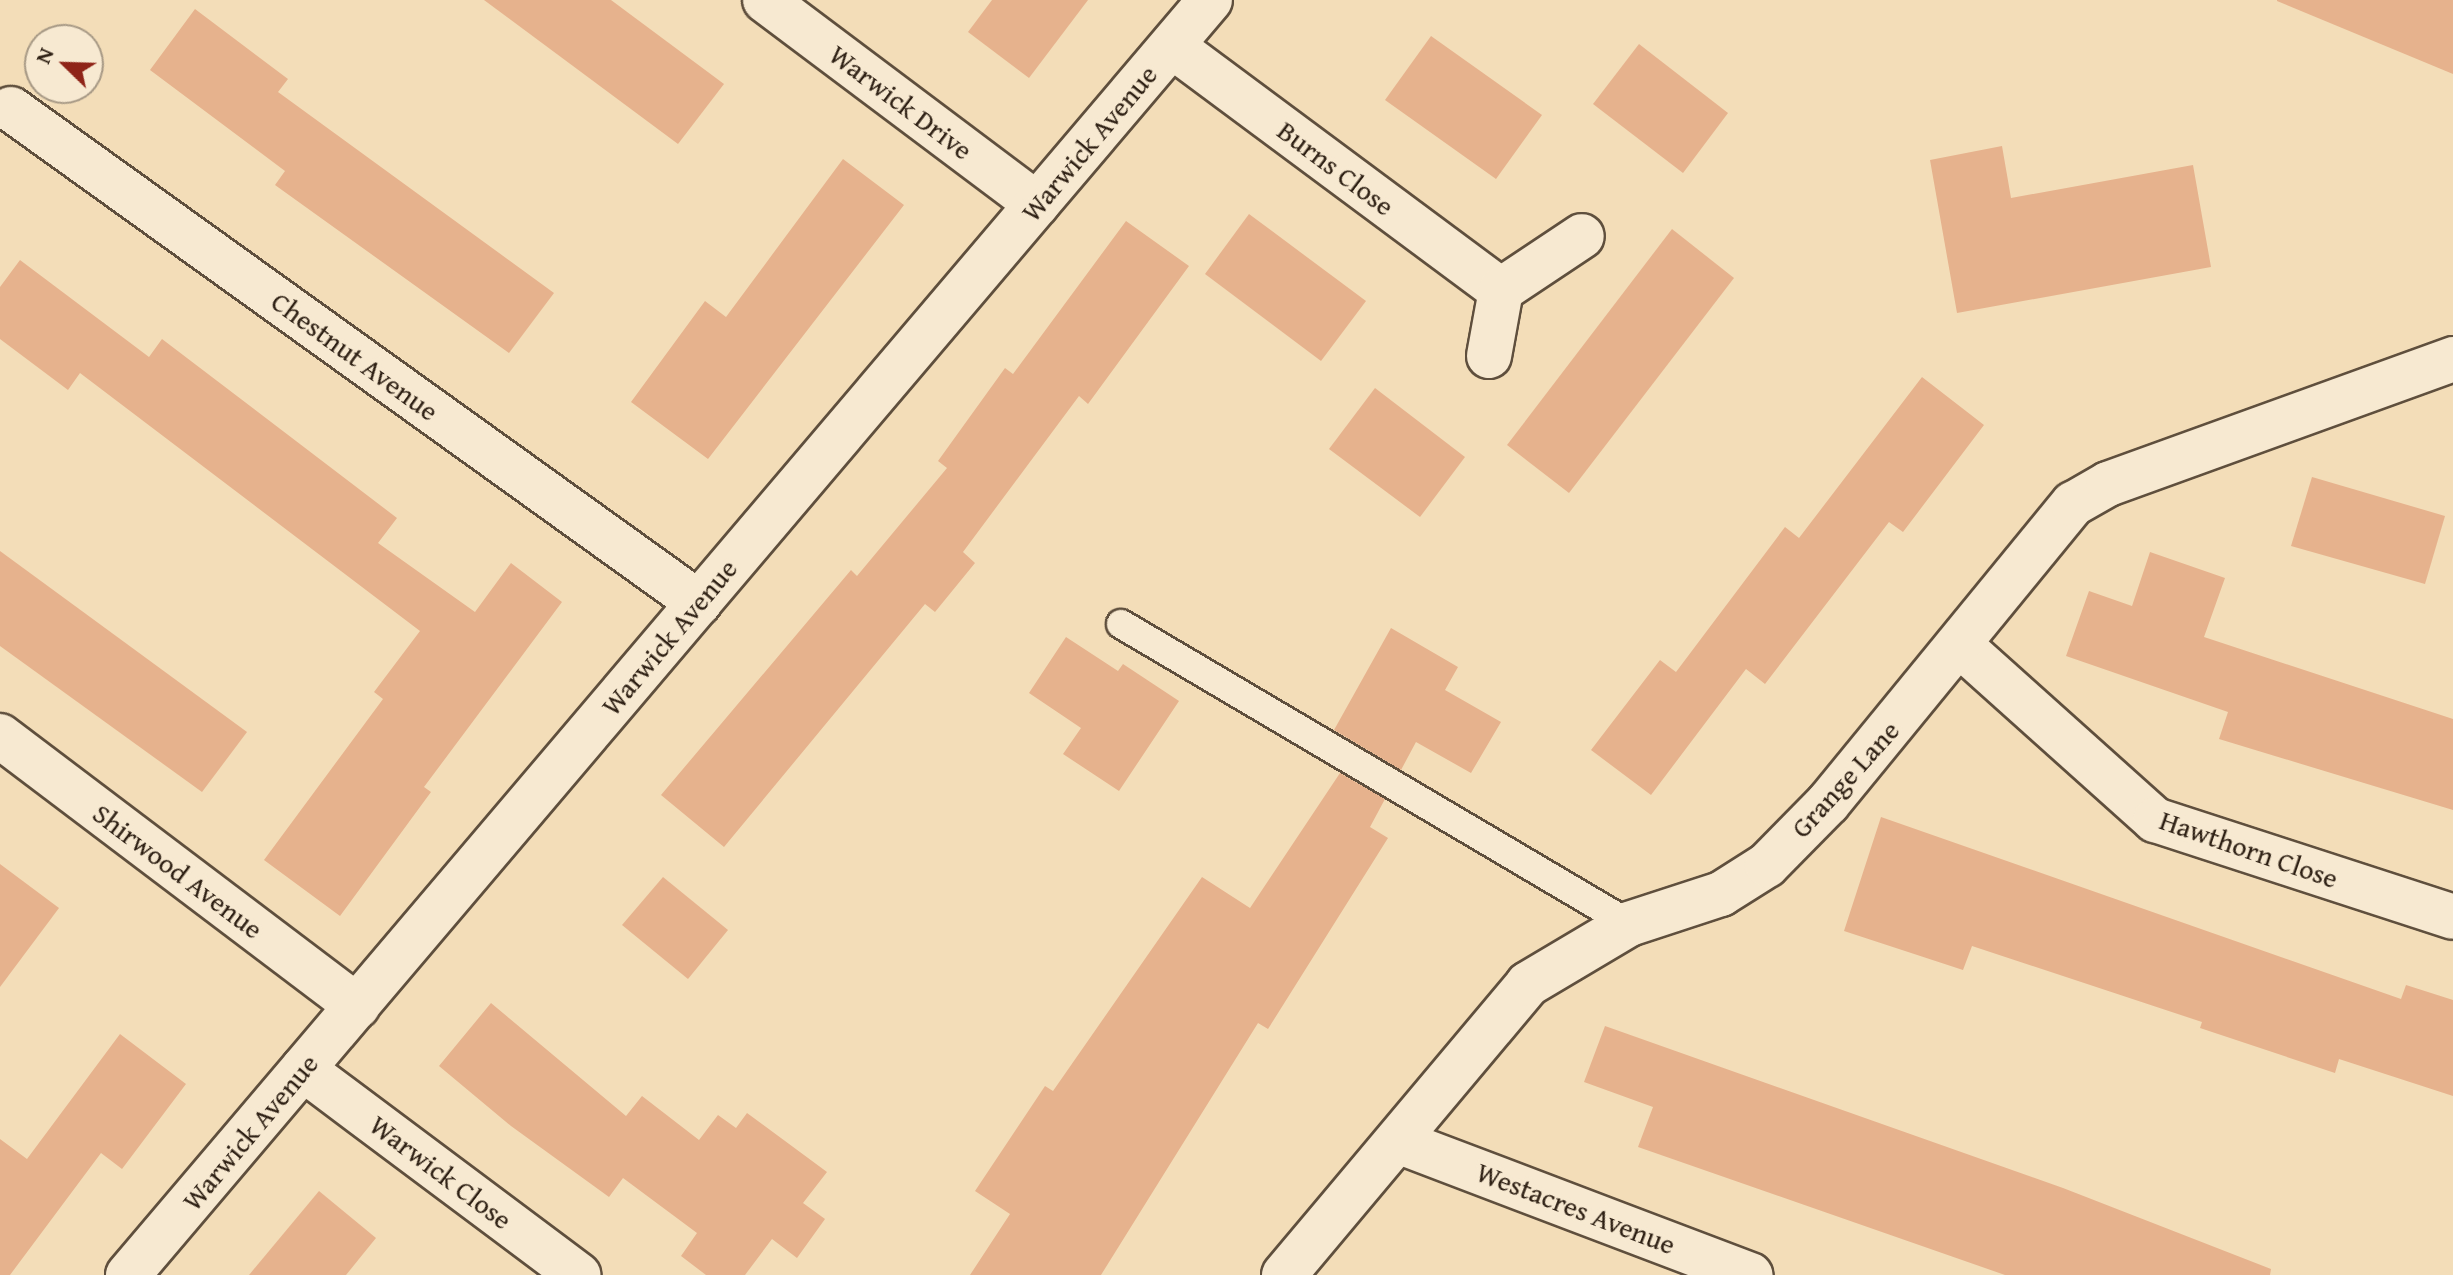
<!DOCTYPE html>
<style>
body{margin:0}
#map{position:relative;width:2453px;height:1275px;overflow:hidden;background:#f3ddb8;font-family:"Gentium Book Plus",serif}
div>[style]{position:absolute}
.building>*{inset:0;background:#e6b28d}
.roads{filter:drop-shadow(2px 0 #5f4f3d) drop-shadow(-2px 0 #5f4f3d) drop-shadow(0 2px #5f4f3d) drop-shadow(0 -2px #5f4f3d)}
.lane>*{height:28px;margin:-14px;padding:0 14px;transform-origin:14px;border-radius:14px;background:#f7e9d1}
.street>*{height:44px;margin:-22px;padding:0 22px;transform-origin:22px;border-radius:22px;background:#f7e9d1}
span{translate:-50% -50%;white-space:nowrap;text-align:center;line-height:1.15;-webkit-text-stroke:8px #f7e9d1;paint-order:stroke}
.street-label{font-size:28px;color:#2e2014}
.north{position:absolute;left:24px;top:24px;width:80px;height:80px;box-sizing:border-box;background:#f7e9d1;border:2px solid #a79985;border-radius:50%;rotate:293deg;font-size:22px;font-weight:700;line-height:32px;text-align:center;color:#2e2014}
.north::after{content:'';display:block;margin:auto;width:28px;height:36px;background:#8f2418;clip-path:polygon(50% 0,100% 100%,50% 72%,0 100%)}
</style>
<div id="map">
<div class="building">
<i style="clip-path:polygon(484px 0,611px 0,724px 84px,678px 144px)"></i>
<i style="clip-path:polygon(992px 0,1088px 0,1029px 78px,968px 32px)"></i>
<i style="clip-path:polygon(2453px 0,2453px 74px,2277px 1px,2277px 0)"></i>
<i style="clip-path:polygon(195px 9px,288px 79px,278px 92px,554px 293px,509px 353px,275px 185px,285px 171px,150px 70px)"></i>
<i style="clip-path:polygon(1431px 36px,1542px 115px,1496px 179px,1385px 100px)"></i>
<i style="clip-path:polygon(1639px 44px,1728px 113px,1683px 173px,1593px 104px)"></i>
<i style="clip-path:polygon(2002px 146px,2011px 198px,2193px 165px,2211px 267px,1957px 313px,1930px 160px)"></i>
<i style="clip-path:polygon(843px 159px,904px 205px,708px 459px,631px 402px,705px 301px,726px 317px)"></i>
<i style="clip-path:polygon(1249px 214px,1366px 301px,1321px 361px,1205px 274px)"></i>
<i style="clip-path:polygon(1126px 221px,1189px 266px,1088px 404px,1079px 396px,963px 552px,975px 563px,935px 612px,925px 604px,724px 847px,661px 795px,851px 570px,857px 576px,947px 468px,938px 461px,1005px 368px,1013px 374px)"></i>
<i style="clip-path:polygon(1672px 229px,1734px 278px,1569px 493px,1507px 445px)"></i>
<i style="clip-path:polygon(20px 260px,149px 357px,162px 339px,397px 518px,378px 543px,475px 612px,511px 563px,562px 602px,424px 787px,431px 792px,340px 916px,264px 860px,383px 699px,374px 692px,420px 631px,80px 373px,68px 390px,0 339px,0 287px)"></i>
<i style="clip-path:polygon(1922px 377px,1984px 425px,1903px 532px,1889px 522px,1765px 684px,1746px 669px,1651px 795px,1591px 750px,1660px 660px,1676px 672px,1785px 527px,1799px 538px)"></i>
<i style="clip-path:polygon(1375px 388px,1465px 457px,1420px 517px,1329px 449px)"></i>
<i style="clip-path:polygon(2312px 477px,2445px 516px,2425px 584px,2291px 546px)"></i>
<i style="clip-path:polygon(0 551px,247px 732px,202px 792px,0 646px)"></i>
<i style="clip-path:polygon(2150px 552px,2225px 578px,2204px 637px,2453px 719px,2453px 810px,2219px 739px,2228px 712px,2066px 656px,2089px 591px,2132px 606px)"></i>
<i style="clip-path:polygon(1391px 628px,1458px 667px,1445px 690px,1501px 722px,1471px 773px,1416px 742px,1401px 770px,1334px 730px)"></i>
<i style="clip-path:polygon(1066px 637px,1118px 671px,1123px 664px,1179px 701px,1119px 791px,1063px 754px,1081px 728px,1029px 693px)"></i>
<i style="clip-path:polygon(1340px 773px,1385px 799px,1370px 827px,1388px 838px,1268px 1029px,1258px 1023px,1101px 1275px,970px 1275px,1010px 1214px,975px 1191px,1045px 1086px,1053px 1091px,1202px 877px,1250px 908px)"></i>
<i style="clip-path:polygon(1881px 817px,2401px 999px,2406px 985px,2453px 1000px,2453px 1096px,2339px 1059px,2335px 1073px,2200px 1028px,2202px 1022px,1972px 946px,1963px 970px,1844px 931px)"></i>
<i style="clip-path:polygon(0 864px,59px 908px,0 987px)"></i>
<i style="clip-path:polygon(663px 877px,728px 930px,688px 979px,622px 925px)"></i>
<i style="clip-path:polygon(491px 1003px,626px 1116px,642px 1096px,699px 1140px,718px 1115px,736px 1128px,747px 1113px,827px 1172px,803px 1203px,825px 1219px,797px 1258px,772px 1239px,745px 1275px,706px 1275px,681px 1256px,697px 1233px,623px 1178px,609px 1197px,511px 1126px,439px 1066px)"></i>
<i style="clip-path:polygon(1605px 1026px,2063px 1188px,2271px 1269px,2270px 1275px,2005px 1275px,1638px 1147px,1653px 1107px,1584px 1082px)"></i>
<i style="clip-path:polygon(120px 1034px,186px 1084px,122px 1169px,101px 1153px,10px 1275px,0 1275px,0 1139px,27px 1159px)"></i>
<i style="clip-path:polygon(319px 1191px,376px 1238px,346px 1275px,249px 1275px)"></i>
</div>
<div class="roads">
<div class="lane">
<i style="left:1121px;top:624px;width:590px;rotate:30.56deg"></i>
</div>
<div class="street">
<i style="left:765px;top:0;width:340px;rotate:36.9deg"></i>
<i style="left:1172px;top:46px;width:410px;rotate:36.6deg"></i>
<i style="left:11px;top:109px;width:847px;rotate:35.68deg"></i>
<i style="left:1489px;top:356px;width:67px;rotate:-79.7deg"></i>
<i style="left:1501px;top:290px;width:97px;rotate:-33.7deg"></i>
<i style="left:1961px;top:646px;width:261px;rotate:41.9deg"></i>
<i style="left:2155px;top:820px;width:313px;rotate:18deg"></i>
<i style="left:0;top:736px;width:448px;rotate:37.1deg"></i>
<i style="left:303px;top:1069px;width:344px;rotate:36.8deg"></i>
<i style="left:1400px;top:1142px;width:375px;rotate:20.8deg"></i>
<i style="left:128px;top:1275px;width:1672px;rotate:-49.68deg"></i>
<i style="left:1284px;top:1275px;width:380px;rotate:-50deg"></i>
<i style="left:1528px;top:984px;width:117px;rotate:-30.7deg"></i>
<i style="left:1629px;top:924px;width:97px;rotate:-18.1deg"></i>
<i style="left:1721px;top:894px;width:54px;rotate:-32.2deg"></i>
<i style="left:1767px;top:865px;width:87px;rotate:-45.5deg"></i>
<i style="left:1828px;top:803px;width:387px;rotate:-50.7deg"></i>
<i style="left:2073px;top:504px;width:40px;rotate:-29.7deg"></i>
<i style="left:2108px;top:484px;width:367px;rotate:-19.9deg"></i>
</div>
</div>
<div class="street-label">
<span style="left:901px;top:102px;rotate:37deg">Warwick Drive</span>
<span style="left:1089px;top:143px;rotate:-50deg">Warwick Avenue</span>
<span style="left:1336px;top:168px;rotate:37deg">Burns Close</span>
<span style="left:355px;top:356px;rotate:36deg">Chestnut Avenue</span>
<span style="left:669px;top:637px;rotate:-50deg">Warwick Avenue</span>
<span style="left:1845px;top:779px;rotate:-48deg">Grange Lane</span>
<span style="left:2249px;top:849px;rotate:19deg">Hawthorn Close</span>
<span style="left:178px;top:871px;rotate:37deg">Shirwood Avenue</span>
<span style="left:250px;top:1132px;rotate:-50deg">Warwick Avenue</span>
<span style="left:441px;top:1172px;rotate:37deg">Warwick Close</span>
<span style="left:1576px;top:1208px;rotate:21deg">Westacres Avenue</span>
</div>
<div class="north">N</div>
</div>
